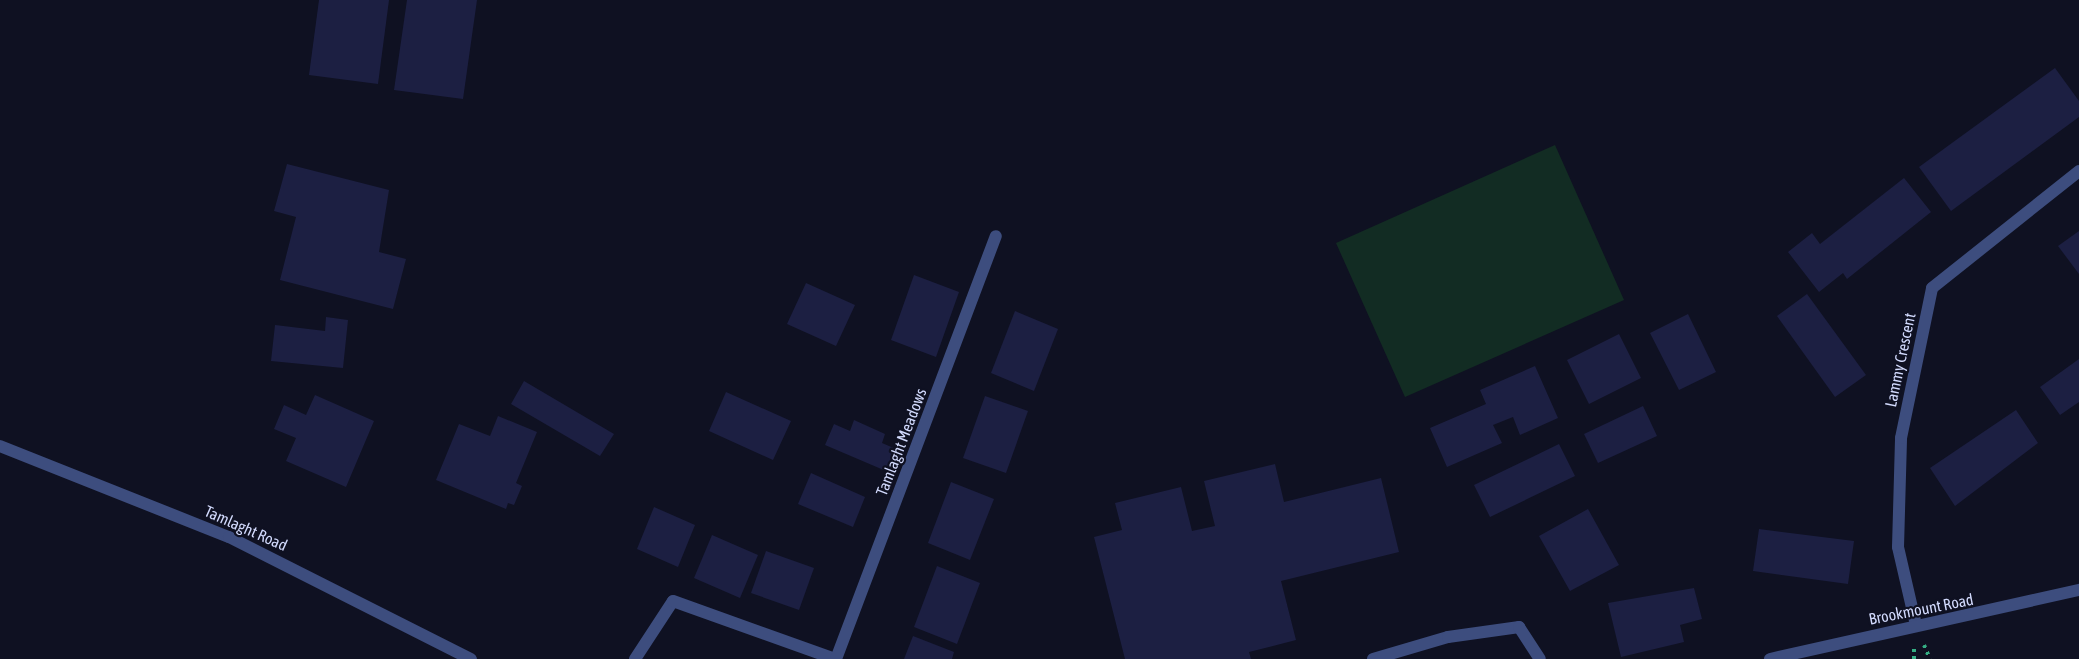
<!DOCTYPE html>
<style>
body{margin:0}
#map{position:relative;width:2079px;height:659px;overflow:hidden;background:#0f1122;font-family:"Asap Condensed",sans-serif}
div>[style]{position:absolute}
.green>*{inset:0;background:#122c23}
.building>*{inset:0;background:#1c1f42}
.path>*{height:4px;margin-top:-2px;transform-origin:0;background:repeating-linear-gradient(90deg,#35ae84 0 3px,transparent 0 7.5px)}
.service>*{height:12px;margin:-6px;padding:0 6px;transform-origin:6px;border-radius:6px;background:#3d4d7e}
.minor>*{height:12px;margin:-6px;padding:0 6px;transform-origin:6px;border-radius:6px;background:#3d4d7e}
.tertiary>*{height:12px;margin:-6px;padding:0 6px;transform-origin:6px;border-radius:6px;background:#3d4d7e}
span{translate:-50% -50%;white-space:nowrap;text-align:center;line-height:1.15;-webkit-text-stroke:4.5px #0f1122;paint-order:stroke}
.street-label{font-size:16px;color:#d2dafd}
</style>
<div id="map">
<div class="green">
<i style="clip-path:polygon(1555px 145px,1624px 300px,1405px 397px,1336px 243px)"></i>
</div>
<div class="building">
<i style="clip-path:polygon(319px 0,389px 0,378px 84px,309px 75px)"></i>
<i style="clip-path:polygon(407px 0,477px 0,463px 99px,394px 90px)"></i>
<i style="clip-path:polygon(2055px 68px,2079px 101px,2079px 117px,1951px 211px,1919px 167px)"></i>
<i style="clip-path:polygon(287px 164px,389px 190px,379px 252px,406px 259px,393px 309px,280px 280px,296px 217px,274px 211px)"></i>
<i style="clip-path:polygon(1904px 178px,1931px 212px,1847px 279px,1843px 273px,1819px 292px,1788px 252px,1812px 233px,1820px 244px)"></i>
<i style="clip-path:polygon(2079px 231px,2079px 274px,2058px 246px)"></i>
<i style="clip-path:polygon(914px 275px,959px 292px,936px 357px,891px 340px)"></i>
<i style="clip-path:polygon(806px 283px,855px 305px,836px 346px,787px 324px)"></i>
<i style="clip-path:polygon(1807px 294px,1866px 375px,1835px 397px,1777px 316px)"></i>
<i style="clip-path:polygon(1015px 311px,1058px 329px,1034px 391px,991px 373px)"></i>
<i style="clip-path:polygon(1688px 314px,1716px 372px,1679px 390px,1650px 333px)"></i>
<i style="clip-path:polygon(326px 317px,348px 320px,343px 368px,271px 361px,275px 325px,325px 331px)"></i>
<i style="clip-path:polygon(1619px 334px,1641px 378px,1589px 404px,1567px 360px)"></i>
<i style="clip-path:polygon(2079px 359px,2079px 402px,2060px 415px,2040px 387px)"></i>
<i style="clip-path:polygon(1535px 366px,1558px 418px,1520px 435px,1513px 417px,1493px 425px,1502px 443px,1447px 467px,1430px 428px,1486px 404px,1480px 390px)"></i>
<i style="clip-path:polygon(524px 381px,614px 434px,600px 456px,511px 404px)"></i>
<i style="clip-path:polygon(726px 392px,791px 421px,773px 460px,709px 431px)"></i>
<i style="clip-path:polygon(315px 395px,374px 421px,346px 487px,286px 461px,296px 438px,274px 429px,284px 405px,306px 415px)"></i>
<i style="clip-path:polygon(985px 396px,1028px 411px,1006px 473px,963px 458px)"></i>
<i style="clip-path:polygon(1643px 406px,1657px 436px,1598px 463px,1584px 434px)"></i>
<i style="clip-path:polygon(2016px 410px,2038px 443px,1955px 506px,1930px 468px)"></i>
<i style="clip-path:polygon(498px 416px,537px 432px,516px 483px,522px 486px,514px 505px,508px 503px,506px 509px,436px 480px,459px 424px,490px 436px)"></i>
<i style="clip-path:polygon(854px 420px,885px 434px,882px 443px,896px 449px,886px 471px,825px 445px,834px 424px,850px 431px)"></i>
<i style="clip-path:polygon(1559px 444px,1575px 476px,1490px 517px,1474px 485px)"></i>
<i style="clip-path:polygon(1275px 464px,1284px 502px,1381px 478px,1399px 552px,1281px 581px,1296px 640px,1249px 652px,1251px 659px,1125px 659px,1094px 537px,1122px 530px,1115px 503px,1181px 487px,1192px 531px,1215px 526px,1204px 481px)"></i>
<i style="clip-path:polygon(811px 473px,865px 497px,853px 527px,798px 504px)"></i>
<i style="clip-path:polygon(951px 482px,994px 499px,970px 560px,928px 543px)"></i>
<i style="clip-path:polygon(654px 507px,695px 525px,678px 567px,637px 549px)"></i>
<i style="clip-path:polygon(1588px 509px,1619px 565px,1570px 591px,1539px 536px)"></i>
<i style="clip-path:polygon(1759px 529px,1854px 541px,1848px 584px,1753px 571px)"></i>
<i style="clip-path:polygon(712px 535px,758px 555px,740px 598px,694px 578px)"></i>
<i style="clip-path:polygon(766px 551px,814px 568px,799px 610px,751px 593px)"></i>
<i style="clip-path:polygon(937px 566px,980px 583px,957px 644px,914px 627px)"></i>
<i style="clip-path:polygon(1694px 588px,1702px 619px,1680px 625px,1684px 642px,1621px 657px,1608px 603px)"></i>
<i style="clip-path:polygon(913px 636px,954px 652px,952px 659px,904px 659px)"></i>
</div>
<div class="path">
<i style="left:1924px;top:645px;width:15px;rotate:67deg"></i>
<i style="left:1914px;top:659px;width:11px;rotate:-90deg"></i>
</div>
<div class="service">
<i style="left:1373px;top:659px;width:78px;rotate:-16.3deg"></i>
<i style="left:1448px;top:637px;width:72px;rotate:-8deg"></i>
<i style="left:1519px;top:627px;width:38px;rotate:57deg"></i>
</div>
<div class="minor">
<i style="left:0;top:446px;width:246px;rotate:21.7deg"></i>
<i style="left:229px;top:537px;width:271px;rotate:26.8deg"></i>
<i style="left:1916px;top:625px;width:80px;rotate:-103deg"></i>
<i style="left:1898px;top:547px;width:109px;rotate:-88.4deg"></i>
<i style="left:1901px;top:438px;width:153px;rotate:-78.3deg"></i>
<i style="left:1932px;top:288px;width:188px;rotate:-38.5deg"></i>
<i style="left:635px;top:659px;width:69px;rotate:-56.8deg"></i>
<i style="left:673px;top:601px;width:172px;rotate:19.7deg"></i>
<i style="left:836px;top:659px;width:452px;rotate:-69.3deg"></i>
</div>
<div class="tertiary">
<i style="left:1770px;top:659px;width:317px;rotate:-12.6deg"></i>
</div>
<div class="street-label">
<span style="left:1900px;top:360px;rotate:-78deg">Lammy Crescent</span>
<span style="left:901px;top:442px;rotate:-69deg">Tamlaght Meadows</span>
<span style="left:246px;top:528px;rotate:24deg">Tamlaght Road</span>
<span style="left:1921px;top:609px;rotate:-11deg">Brookmount Road</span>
</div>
</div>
